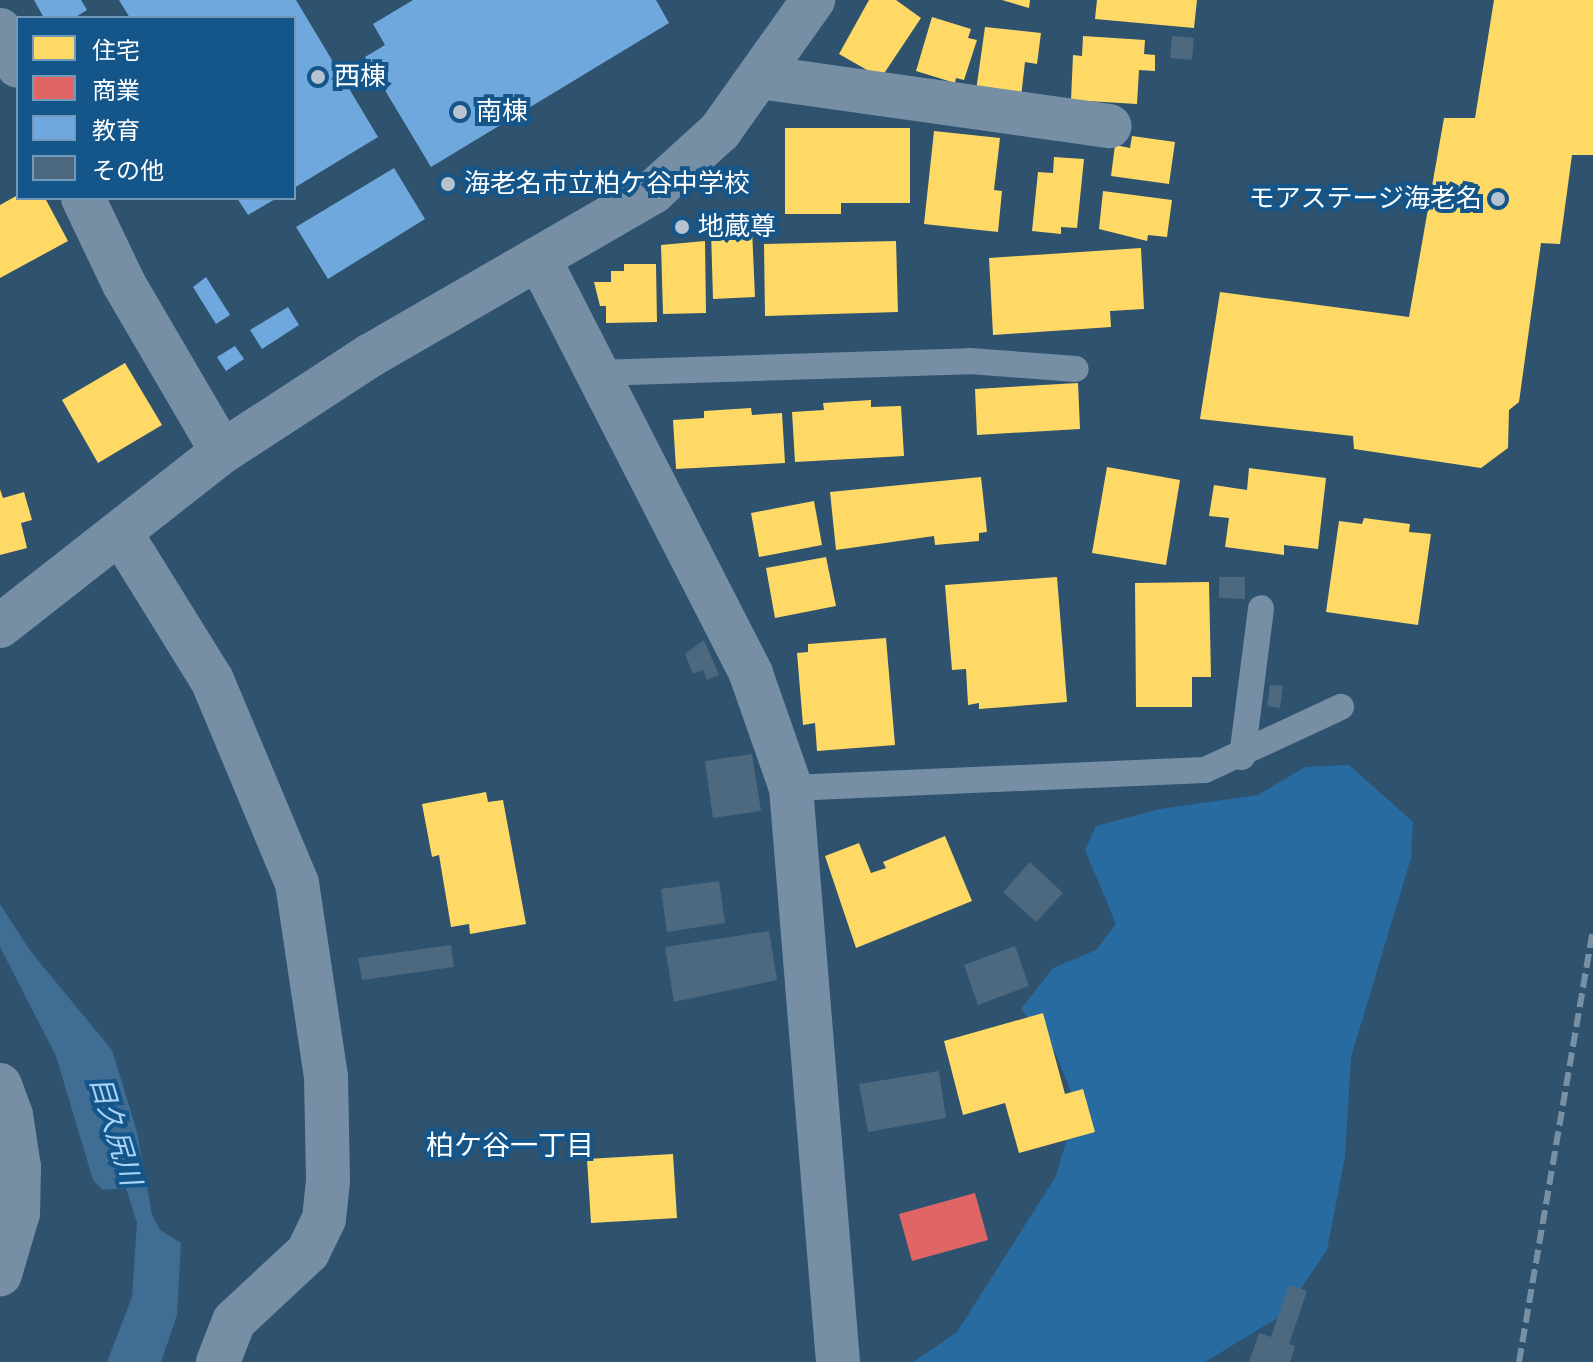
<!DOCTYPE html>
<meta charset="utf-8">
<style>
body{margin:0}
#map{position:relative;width:1593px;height:1362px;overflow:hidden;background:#2f526f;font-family:"DejaVu Sans","Noto Sans JP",sans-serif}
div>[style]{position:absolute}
.green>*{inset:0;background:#286ba1}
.water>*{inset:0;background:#406d94}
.homes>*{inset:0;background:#ffd966}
.shops>*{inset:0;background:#e06666}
.schools>*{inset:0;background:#6fa8dc}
.building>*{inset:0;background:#4c6980}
.service>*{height:26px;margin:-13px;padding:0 13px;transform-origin:13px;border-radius:13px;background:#768fa5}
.minor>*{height:44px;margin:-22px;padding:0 22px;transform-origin:22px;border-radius:22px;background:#768fa5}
.tertiary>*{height:44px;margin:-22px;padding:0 22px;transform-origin:22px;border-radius:22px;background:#768fa5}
.rail>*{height:6px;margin-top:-3px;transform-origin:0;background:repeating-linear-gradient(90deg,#7890a4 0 14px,transparent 0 20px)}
.dots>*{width:22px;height:22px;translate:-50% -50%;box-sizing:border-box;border:4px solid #14558a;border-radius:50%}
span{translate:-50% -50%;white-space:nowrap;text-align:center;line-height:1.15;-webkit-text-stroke:8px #14558a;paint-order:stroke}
.poi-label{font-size:26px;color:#fff}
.left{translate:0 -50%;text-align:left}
.right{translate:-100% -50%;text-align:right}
.water-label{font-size:28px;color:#a8d4f7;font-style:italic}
.neighbourhood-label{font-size:28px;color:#fff}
.legend{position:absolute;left:16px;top:16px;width:280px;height:184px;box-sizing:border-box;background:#14558a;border:2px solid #7299b9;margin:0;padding:10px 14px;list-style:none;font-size:24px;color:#fff}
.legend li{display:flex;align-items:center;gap:16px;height:40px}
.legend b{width:40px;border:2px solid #7299b9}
</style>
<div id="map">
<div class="green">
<i style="clip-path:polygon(1349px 765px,1413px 822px,1411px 858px,1351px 1057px,1345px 1157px,1327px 1250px,1284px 1314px,1205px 1362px,913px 1362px,957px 1332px,1055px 1178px,1077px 1107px,1056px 1054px,1021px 1009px,1053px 968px,1096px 950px,1116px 924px,1085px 850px,1096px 826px,1160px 809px,1258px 795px,1305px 767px)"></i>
</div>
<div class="water">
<i style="clip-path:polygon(0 904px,31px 952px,112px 1050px,137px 1132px,152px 1215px,160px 1230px,181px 1243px,177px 1315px,161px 1362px,107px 1362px,132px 1297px,137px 1223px,126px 1188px,103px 1190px,93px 1180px,56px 1056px,0 947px)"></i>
</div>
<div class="homes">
<i style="clip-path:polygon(869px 0,896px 0,921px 18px,881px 78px,839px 54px)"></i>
<i style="clip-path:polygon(1002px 0,1030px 0,1029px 8px)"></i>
<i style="clip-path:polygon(1097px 0,1197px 0,1194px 28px,1095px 19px)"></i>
<i style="clip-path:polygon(1494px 0,1593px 0,1593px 155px,1572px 155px,1560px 244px,1541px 243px,1519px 402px,1509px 410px,1508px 448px,1481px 468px,1354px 449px,1353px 436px,1200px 419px,1220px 292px,1409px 317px,1444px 118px,1475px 118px)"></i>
<i style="clip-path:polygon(932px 17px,971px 29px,968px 38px,977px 40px,964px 80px,956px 78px,955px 83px,916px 71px)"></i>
<i style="clip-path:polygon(985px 27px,1041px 33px,1037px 64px,1025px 62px,1021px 97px,976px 91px)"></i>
<i style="clip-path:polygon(1083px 36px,1145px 40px,1144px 54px,1155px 55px,1155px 71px,1139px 70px,1137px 104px,1071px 100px,1073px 55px,1082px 56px)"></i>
<i style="clip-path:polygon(785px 128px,910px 128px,910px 203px,841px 203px,841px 214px,785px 214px)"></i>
<i style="clip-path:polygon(934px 131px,1000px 138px,994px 190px,1002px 191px,998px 232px,924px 224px)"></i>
<i style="clip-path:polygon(1132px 136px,1175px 142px,1169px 184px,1111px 176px,1115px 145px,1130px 148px)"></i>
<i style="clip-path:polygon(1054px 157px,1084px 159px,1077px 228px,1061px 227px,1061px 234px,1032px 231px,1038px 172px,1053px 173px)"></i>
<i style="clip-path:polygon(1103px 191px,1172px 200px,1167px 237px,1148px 235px,1147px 241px,1099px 229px)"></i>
<i style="clip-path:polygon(18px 195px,45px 198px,68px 241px,0 278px,0 205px)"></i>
<i style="clip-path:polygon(752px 229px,755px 297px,713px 299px,711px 231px)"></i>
<i style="clip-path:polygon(705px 241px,706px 313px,663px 314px,661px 245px)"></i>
<i style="clip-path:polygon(896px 241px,898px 312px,765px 316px,764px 244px)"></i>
<i style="clip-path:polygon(1141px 248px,1144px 309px,1110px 311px,1111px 327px,993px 335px,989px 258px)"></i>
<i style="clip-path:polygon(624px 264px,656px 264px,657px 322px,606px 323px,606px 306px,600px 306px,594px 282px,611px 282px,611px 271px,624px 271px)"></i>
<i style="clip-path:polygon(125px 363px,162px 425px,98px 463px,62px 400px)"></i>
<i style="clip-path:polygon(1078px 383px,1080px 429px,977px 435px,975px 389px)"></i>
<i style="clip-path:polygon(871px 400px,871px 407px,901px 406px,904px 456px,795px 462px,792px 412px,824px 410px,823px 403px)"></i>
<i style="clip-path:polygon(751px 408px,752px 415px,782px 413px,785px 463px,676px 469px,673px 420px,704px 418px,704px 411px)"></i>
<i style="clip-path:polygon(1107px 467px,1180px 480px,1166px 565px,1092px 553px)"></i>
<i style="clip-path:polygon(1249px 468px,1326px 478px,1318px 549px,1284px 545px,1284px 555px,1225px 547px,1229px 518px,1209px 516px,1214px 485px,1247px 490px)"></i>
<i style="clip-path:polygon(981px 477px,987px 532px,979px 533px,979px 541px,935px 545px,934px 536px,836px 550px,830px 492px)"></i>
<i style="clip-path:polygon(0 489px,3px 498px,24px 492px,32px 520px,21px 523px,27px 548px,0 555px)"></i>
<i style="clip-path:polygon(814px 501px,822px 545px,759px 557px,751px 513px)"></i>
<i style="clip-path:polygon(1364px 518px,1410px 524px,1409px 532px,1431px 534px,1418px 625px,1326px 612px,1339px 521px,1362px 524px)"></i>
<i style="clip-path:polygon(826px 557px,836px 606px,775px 618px,766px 568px)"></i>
<i style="clip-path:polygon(1057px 577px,1067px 702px,979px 709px,979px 703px,968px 705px,966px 669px,952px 670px,945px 585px)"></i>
<i style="clip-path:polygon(1209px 582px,1211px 677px,1192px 677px,1192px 707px,1136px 707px,1135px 583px)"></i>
<i style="clip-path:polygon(886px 638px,895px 745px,817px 751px,815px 723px,803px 725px,797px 653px,808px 652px,808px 644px)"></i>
<i style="clip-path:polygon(486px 792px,488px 802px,503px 800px,526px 924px,470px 934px,469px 924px,451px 927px,439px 855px,432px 857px,422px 804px)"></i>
<i style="clip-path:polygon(945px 836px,972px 901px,856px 948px,825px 856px,859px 843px,871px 873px,886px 868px,883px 862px)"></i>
<i style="clip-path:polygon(1043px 1013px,1065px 1094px,1083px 1089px,1095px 1132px,1019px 1153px,1005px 1103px,963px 1115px,944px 1041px)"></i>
<i style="clip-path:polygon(673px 1154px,677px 1218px,591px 1223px,587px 1159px)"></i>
</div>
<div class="shops">
<i style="clip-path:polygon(975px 1193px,988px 1240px,912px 1261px,899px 1214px)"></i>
</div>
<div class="schools">
<i style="clip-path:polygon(34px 0,81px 0,87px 10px,74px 18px,44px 18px)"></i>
<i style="clip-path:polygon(119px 0,296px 0,378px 137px,294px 188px,294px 18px,130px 18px)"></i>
<i style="clip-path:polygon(413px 0,656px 0,669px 23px,431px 167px,365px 57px,385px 45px,373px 24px)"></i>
<i style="clip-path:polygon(394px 168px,425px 219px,328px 279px,296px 227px)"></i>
<i style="clip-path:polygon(237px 198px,277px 198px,248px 215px)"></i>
<i style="clip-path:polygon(206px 277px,230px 315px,216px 324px,193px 287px)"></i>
<i style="clip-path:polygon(288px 307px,299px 325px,262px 349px,250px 330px)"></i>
<i style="clip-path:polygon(235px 346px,244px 359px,226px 371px,217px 357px)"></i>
</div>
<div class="building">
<i style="clip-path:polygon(1172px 36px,1194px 38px,1192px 60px,1170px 58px)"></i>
<i style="clip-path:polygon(1219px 577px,1245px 577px,1245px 599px,1219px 598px)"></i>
<i style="clip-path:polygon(704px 640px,719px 675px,707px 680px,703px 670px,693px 674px,685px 654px)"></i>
<i style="clip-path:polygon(1270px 685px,1283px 686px,1280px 708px,1267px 706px)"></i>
<i style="clip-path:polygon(752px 754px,761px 811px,713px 818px,705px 761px)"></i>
<i style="clip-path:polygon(1030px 862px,1063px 893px,1036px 922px,1003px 892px)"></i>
<i style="clip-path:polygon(719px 881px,725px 923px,667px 932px,661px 889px)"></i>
<i style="clip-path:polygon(769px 931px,777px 980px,674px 1002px,665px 947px)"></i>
<i style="clip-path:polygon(451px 945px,454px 967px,362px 980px,358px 958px)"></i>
<i style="clip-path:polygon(1015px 946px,1029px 986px,978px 1005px,964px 965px)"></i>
<i style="clip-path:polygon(939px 1071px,946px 1118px,868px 1132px,859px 1084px)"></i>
<i style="clip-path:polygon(1289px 1285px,1307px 1291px,1289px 1344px,1295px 1346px,1290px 1362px,1249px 1362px,1259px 1333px,1271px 1337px)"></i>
</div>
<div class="service">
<i style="left:597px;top:373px;width:373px;rotate:-1.8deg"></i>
<i style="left:970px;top:361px;width:106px;rotate:4.3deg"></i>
<i style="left:1242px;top:757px;width:150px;rotate:-82.7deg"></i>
<i style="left:791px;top:788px;width:414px;rotate:-2.5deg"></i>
<i style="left:1205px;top:770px;width:150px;rotate:-24.9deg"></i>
</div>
<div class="minor">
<i style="left:0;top:30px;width:40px;rotate:63.4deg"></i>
<i style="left:760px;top:77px;width:353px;rotate:8deg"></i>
<i style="left:83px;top:198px;width:95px;rotate:64.5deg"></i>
<i style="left:124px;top:284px;width:194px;rotate:59.7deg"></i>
<i style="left:539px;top:259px;width:466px;rotate:62.9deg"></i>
<i style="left:751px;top:674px;width:121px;rotate:70.7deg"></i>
<i style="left:791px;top:788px;width:576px;rotate:85.32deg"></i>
<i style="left:122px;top:535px;width:171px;rotate:58.2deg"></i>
<i style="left:212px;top:680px;width:220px;rotate:67.3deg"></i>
<i style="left:297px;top:883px;width:195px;rotate:81.5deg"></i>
<i style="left:326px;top:1076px;width:105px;rotate:88.9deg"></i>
<i style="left:328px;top:1181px;width:38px;rotate:96deg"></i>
<i style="left:324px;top:1219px;width:37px;rotate:116deg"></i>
<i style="left:308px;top:1252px;width:101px;rotate:137deg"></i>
<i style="left:234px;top:1321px;width:44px;rotate:111.3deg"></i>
<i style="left:0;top:626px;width:282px;rotate:-38.1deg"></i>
<i style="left:222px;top:452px;width:178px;rotate:-33.1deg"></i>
<i style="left:371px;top:355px;width:326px;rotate:-30deg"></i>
<i style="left:653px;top:192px;width:91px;rotate:-42.3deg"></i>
<i style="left:720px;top:131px;width:161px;rotate:-54.6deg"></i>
</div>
<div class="tertiary">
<i style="left:0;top:1085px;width:32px;rotate:70deg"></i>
<i style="left:11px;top:1115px;width:53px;rotate:81.3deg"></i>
<i style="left:19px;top:1167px;width:46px;rotate:91.2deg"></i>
<i style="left:18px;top:1213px;width:64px;rotate:106.4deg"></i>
</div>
<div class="rail">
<i style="left:1519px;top:1362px;width:440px;rotate:-80.3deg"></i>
</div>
<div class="dots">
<i style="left:318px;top:77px;background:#b6c2cd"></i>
<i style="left:460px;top:112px;background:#b6c2cd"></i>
<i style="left:448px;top:184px;background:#b6c2cd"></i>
<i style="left:1498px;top:199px;background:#b6c2cd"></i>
<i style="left:682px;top:227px;background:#b6c2cd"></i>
</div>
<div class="poi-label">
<span class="left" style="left:334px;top:77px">西棟</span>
<span class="left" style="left:476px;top:112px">南棟</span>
<span class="left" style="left:464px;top:184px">海老名市立柏ケ谷中学校</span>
<span class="right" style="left:1482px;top:199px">モアステージ海老名</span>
<span class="left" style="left:698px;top:227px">地蔵尊</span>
</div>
<div class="water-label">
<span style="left:115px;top:1131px;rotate:73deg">目久尻川</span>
</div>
<div class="neighbourhood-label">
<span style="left:510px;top:1146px">柏ケ谷一丁目</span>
</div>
<ul class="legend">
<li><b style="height:22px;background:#ffd966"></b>住宅</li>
<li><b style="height:22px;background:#e06666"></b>商業</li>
<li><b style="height:22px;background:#6fa8dc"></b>教育</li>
<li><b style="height:22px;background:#4c6980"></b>その他</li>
</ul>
</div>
